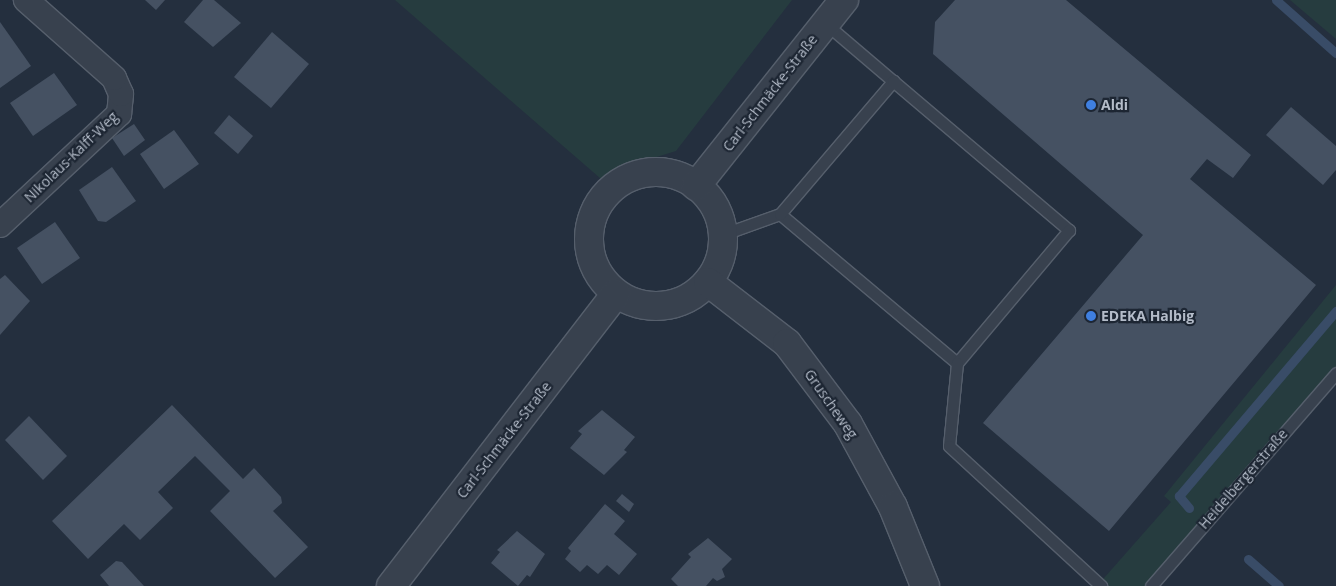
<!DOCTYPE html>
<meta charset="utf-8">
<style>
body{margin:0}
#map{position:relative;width:1336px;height:586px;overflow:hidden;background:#242f3e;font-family:"Open Sans",sans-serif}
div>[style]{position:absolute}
.green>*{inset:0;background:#263c3f}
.stream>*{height:9px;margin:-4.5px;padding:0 4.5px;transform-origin:4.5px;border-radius:4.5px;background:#394c67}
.building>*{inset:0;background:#455162}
.roads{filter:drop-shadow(1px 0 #565f6c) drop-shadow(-1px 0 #565f6c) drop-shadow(0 1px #565f6c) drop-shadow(0 -1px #565f6c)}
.service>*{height:11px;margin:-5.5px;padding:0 5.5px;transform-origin:5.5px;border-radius:5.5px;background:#38414e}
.minor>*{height:24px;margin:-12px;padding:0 12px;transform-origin:12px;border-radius:12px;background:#38414e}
.tertiary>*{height:28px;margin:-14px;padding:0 14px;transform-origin:14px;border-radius:14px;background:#38414e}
.tertiary>.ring{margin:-14px;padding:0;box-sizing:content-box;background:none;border:28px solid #38414e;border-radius:50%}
.dots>*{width:14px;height:14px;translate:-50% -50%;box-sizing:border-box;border:2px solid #1d2633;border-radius:50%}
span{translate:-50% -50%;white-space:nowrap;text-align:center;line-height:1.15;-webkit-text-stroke:4.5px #1d2633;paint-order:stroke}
.street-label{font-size:14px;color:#b4bcc9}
.poi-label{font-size:14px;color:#b4bcc9;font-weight:700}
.left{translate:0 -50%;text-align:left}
</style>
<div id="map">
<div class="green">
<i style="clip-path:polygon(395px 0,792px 0,676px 151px,634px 164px,608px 185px)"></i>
<i style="clip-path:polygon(1290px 0,1336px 0,1336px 39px)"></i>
<i style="clip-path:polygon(1336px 285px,1336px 380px,1156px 586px,1097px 586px,1171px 502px,1164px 496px)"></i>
</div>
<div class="stream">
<i style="left:1276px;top:0;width:80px;rotate:41.5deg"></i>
<i style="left:1189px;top:508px;width:16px;rotate:-130deg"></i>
<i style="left:1179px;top:496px;width:243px;rotate:-49.7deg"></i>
<i style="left:1248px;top:559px;width:41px;rotate:41.1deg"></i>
</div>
<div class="building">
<i style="clip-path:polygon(145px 0,165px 0,156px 10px)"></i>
<i style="clip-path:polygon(203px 0,214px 0,241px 23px,213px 47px,184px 22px)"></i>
<i style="clip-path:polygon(955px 0,1066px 0,1251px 155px,1233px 178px,1207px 159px,1190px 179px,1316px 285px,1109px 531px,983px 423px,1143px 235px,933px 54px,935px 22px)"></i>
<i style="clip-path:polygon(0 22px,31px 66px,0 88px)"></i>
<i style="clip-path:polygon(272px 32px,309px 64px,271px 108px,234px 77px)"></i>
<i style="clip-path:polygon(54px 73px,77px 105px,33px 136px,10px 103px)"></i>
<i style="clip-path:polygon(1291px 107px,1336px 146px,1336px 170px,1323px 185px,1266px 135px)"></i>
<i style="clip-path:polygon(229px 115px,253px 136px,238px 154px,214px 133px)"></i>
<i style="clip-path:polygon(134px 124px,145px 140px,124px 156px,112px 138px)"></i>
<i style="clip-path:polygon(174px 130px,199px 164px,164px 189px,140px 154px)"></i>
<i style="clip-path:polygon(112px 167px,136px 201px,106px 222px,98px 221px,79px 190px)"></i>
<i style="clip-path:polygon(55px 222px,80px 258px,42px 284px,17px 248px)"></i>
<i style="clip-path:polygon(5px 275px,30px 301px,0 335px,0 279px)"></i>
<i style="clip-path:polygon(172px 405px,243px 479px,254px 468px,281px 497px,282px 503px,273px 511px,308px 547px,275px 578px,210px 511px,230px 491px,195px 456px,158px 492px,173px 508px,140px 540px,124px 524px,88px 559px,52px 521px)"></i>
<i style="clip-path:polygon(602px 410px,635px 437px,624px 450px,627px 452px,604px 475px,570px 448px,582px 434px,578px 431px)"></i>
<i style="clip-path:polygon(29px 416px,67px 456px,43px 480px,5px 440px)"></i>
<i style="clip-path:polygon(622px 494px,634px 504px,629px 512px,616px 501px)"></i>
<i style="clip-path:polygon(605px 504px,625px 521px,614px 534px,637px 554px,619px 575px,607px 565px,598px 574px,587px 565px,580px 572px,565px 559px,571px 551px,568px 548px)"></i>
<i style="clip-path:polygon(517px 531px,545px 554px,530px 577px,527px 575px,518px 586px,491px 563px,500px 552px,497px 550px)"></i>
<i style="clip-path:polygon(708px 538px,732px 559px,722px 569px,725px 577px,717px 581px,713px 578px,706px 586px,678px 586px,671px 579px,691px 557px,688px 554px)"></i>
<i style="clip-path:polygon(116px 561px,122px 562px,144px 586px,109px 586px,100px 575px)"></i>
</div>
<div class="roads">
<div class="service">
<i style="left:826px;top:24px;width:88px;rotate:40.4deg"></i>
<i style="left:724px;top:234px;width:59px;rotate:-19.7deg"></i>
<i style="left:957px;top:363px;width:231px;rotate:-139.9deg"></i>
<i style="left:780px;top:214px;width:175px;rotate:-49.6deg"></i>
<i style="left:893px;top:81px;width:231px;rotate:40.3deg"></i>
<i style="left:1069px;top:230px;width:174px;rotate:130.1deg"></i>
<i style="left:957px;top:363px;width:83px;rotate:95.5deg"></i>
<i style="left:949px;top:446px;width:207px;rotate:42.6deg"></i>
<i style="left:1151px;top:586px;width:282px;rotate:-49deg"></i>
</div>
<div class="minor">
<i style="left:0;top:225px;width:163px;rotate:-43deg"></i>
<i style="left:119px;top:114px;width:20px;rotate:-84deg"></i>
<i style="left:121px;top:94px;width:17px;rotate:-114deg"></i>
<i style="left:114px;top:78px;width:118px;rotate:-138.4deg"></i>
</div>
<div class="tertiary">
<i class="ring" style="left:589px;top:172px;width:106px;height:106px"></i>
<i style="left:696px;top:186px;width:238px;rotate:-51.5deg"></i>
<i style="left:708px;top:282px;width:100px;rotate:37.7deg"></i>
<i style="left:787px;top:343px;width:101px;rotate:53deg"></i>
<i style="left:848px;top:424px;width:94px;rotate:61.5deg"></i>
<i style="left:893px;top:507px;width:85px;rotate:67.9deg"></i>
<i style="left:391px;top:586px;width:369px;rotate:-52.4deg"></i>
</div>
</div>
<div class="dots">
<i style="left:1091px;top:105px;background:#3f7fe0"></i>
<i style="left:1091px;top:316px;background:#3f7fe0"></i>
</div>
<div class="street-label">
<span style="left:770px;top:93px;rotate:-52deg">Carl-Schmäcke-Straße</span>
<span style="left:71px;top:157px;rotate:-44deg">Nikolaus-Kalff-Weg</span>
<span style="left:831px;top:404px;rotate:55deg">Gruscheweg</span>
<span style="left:504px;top:440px;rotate:-52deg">Carl-Schmäcke-Straße</span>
<span style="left:1243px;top:479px;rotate:-49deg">Heidelbergerstraße</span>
</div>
<div class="poi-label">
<span class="left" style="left:1101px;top:105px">Aldi</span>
<span class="left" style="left:1101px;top:316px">EDEKA Halbig</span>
</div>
</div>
